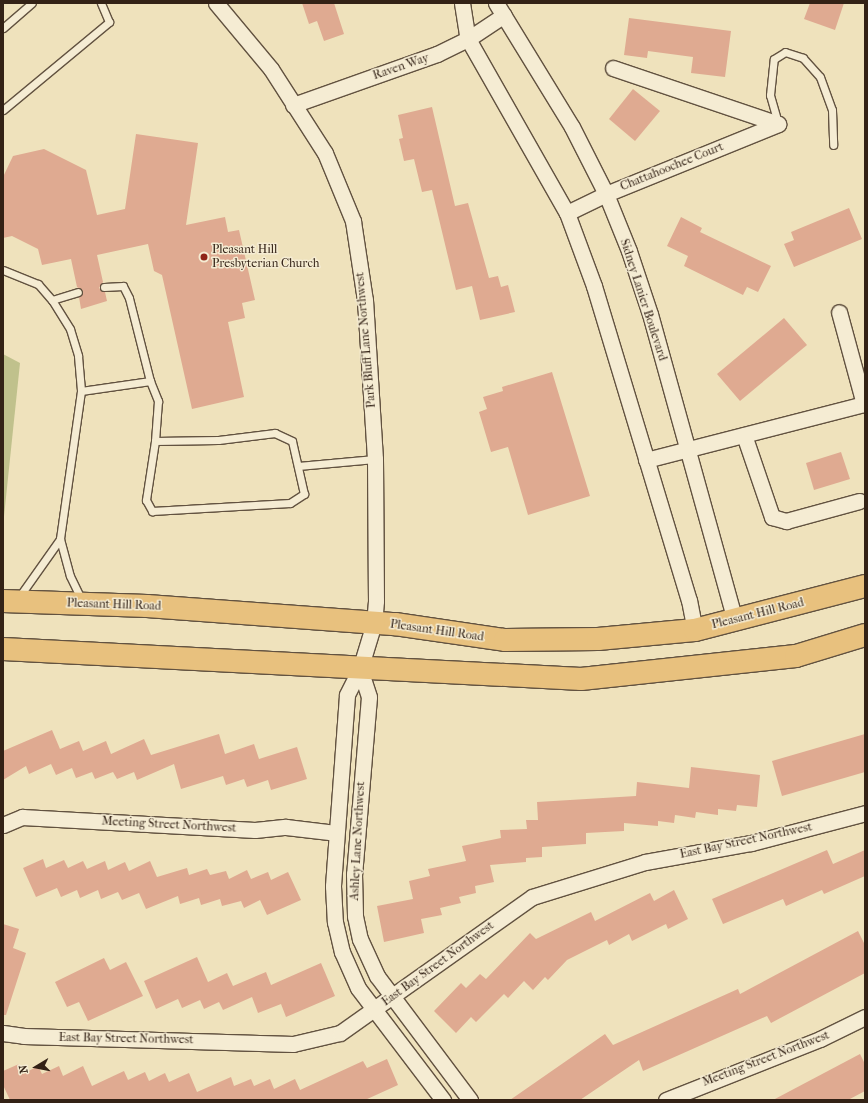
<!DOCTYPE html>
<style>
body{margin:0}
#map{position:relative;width:868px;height:1103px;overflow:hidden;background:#efe2bc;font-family:"IM FELL French Canon",serif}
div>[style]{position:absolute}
.green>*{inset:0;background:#c0c18c}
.building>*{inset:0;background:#dfaa91}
.roads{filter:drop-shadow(1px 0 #625240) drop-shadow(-1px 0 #625240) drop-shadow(0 1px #625240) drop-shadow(0 -1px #625240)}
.lane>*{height:7px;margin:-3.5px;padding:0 3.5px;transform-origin:3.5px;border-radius:3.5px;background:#f5ecd3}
.street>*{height:15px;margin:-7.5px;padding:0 7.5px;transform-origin:7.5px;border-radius:7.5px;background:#f5ecd3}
.highway>*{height:22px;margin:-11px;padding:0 11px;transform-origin:11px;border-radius:11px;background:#e8c17e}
.dots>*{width:11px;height:11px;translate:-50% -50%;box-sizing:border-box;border:2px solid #f5ecd3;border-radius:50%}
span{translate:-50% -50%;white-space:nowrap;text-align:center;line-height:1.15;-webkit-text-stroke:3px #f5ecd3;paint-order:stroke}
.street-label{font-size:12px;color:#332216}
.poi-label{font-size:12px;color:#332216}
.left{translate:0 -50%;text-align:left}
.frame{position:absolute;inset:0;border:4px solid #332216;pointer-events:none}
.north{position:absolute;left:16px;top:1047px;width:40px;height:40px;-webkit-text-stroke:3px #f5ecd3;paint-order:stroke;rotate:260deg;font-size:11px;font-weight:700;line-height:16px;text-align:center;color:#332216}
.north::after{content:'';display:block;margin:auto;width:14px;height:18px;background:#332216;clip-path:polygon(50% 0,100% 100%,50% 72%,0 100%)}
</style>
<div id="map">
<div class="green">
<i style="clip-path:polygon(3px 354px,20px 363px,3px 526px)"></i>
</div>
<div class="building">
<i style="clip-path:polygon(302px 3px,334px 3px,344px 34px,324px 41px,317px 21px,309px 24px)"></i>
<i style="clip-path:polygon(810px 3px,844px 3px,835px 30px,804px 19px)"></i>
<i style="clip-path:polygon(629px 18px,731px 31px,725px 77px,691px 73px,693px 57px,648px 51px,647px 58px,624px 55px)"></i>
<i style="clip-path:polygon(633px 89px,660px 111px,635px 141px,609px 119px)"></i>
<i style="clip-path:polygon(432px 107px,455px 206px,468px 203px,489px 278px,498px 276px,501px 287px,508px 285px,515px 312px,480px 320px,472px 286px,456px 290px,432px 190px,422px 192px,414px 159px,404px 161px,399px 139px,403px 138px,398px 115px)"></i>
<i style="clip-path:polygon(136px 134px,198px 143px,186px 225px,225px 217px,228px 232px,239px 230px,255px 300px,242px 303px,245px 318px,228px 322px,244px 397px,192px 409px,162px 275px,154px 271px,148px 244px,97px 255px,103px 282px,99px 288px,105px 292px,107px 301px,81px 309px,79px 297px,83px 291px,77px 287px,71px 259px,42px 265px,38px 249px,12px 236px,3px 238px,3px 177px,13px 156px,44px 149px,86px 170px,97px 215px,125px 209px)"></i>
<i style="clip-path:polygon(849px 208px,862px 239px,794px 267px,784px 244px,794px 240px,791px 232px)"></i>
<i style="clip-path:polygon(681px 217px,702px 228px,700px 232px,771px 266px,758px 292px,747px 287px,743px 295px,684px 266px,688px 256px,667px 246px)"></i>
<i style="clip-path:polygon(784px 318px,807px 345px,740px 401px,717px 374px)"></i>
<i style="clip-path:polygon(552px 372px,590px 496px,528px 515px,508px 447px,491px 452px,479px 412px,487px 409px,483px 397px,503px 391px,502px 387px)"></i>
<i style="clip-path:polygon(841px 452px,850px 479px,814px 490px,806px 463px)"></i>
<i style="clip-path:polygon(52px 730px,60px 749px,79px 741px,83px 751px,106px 741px,111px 754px,144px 739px,151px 755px,219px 734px,225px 754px,254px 744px,259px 759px,297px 747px,307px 779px,271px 790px,268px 780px,247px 787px,244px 779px,226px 785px,223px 776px,181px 789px,174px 764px,137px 780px,134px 772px,117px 779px,113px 772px,95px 779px,92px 772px,76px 778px,72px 768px,56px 775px,51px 764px,29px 774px,26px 766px,3px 780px,3px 751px)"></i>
<i style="clip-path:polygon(865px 734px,865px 772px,782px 796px,772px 761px)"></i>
<i style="clip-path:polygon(691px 767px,760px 775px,757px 807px,737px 805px,736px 811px,718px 809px,718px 815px,696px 812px,695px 818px,675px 815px,674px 823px,658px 821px,658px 826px,624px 823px,624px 831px,586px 833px,586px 844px,542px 847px,542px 857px,526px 858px,526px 862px,490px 865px,494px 882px,475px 886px,476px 893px,459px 897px,461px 903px,440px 908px,442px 915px,421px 919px,424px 933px,384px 942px,377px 906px,413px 899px,409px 881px,430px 876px,428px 869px,466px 861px,462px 846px,501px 838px,500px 830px,527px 829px,526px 820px,538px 820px,537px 802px,636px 796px,637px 782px,689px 788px)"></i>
<i style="clip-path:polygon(827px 850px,833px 864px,865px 850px,865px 876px,824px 894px,822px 890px,786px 906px,783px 899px,723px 924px,712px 899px)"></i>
<i style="clip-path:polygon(43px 859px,46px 868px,64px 860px,68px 868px,83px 861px,87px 869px,105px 861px,108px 870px,125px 862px,129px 871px,150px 861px,157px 877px,187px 868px,189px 875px,207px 869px,210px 875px,226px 871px,229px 879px,247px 870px,251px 879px,268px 872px,271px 880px,288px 872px,301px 900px,267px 915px,260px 900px,244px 908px,241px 901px,222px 906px,220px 899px,201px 905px,199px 898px,180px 904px,178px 896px,146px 909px,139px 893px,122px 900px,118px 892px,101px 899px,98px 890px,80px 898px,77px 890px,61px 897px,57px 888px,36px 897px,23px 868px)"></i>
<i style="clip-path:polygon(674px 890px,688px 919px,668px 929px,666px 924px,632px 941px,629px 934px,609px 945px,607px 940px,567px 960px,548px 980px,545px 977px,533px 990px,524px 981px,508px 998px,504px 994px,476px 1022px,471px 1017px,456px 1033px,434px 1011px,461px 983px,466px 988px,480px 974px,486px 979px,530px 933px,536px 939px,591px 912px,595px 921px,650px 893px,654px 901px)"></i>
<i style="clip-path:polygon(3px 924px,19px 929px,13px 948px,26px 953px,6px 1015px,3px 1015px)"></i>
<i style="clip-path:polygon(858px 931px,865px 945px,865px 973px,771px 1023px,767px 1016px,643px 1071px,639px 1060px,580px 1100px,510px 1100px,605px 1034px,613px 1045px,738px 989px,740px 994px)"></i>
<i style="clip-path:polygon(197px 957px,208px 982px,227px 973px,233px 986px,266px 972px,271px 985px,321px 963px,335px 996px,286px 1017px,281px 1004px,258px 1013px,252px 997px,223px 1010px,219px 1002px,204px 1009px,200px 1000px,182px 1008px,178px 999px,156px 1009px,144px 981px)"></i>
<i style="clip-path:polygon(104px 958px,110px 970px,126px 962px,143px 996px,88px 1021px,79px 1002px,67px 1007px,55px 982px)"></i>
<i style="clip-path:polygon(860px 1054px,865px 1064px,865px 1091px,848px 1100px,773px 1100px)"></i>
<i style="clip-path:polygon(387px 1059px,398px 1085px,365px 1100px,10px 1100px,3px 1085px,3px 1071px,19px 1064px,23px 1074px,38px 1066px,42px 1074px,59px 1066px,63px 1076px,83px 1066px,92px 1086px,124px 1071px,128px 1080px,145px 1072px,149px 1081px,165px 1073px,169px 1082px,189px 1073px,197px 1092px,231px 1077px,234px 1086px,251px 1079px,254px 1086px,270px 1079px,274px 1089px,295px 1079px,300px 1090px,363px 1061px,367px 1068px)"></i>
</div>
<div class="roads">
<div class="lane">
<i style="left:3px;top:28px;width:38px;rotate:-41deg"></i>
<i style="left:3px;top:110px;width:138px;rotate:-39.7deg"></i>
<i style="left:109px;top:22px;width:21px;rotate:-113deg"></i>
<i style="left:778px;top:123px;width:29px;rotate:-106deg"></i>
<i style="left:770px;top:95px;width:36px;rotate:-84deg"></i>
<i style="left:774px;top:59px;width:13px;rotate:-32deg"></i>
<i style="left:785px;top:52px;width:19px;rotate:18deg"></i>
<i style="left:803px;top:58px;width:25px;rotate:48deg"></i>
<i style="left:820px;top:77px;width:35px;rotate:70deg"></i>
<i style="left:832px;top:110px;width:35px;rotate:88deg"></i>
<i style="left:3px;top:270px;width:38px;rotate:22deg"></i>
<i style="left:38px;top:284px;width:21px;rotate:49deg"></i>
<i style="left:52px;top:300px;width:34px;rotate:58deg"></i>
<i style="left:70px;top:329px;width:28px;rotate:73deg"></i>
<i style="left:78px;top:356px;width:35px;rotate:85deg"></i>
<i style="left:81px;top:391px;width:149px;rotate:98.1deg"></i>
<i style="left:60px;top:539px;width:38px;rotate:75deg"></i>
<i style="left:70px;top:576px;width:28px;rotate:64deg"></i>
<i style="left:104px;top:287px;width:19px;rotate:-3deg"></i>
<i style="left:123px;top:286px;width:13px;rotate:63deg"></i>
<i style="left:129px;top:298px;width:86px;rotate:75.8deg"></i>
<i style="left:52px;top:300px;width:27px;rotate:-17deg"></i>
<i style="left:81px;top:391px;width:70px;rotate:-8.2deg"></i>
<i style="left:150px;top:381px;width:22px;rotate:68deg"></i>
<i style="left:158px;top:401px;width:40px;rotate:94.3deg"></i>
<i style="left:155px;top:441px;width:60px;rotate:98.7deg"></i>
<i style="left:146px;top:500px;width:13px;rotate:61deg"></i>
<i style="left:152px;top:511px;width:138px;rotate:-3.3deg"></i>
<i style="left:290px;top:503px;width:17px;rotate:-33deg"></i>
<i style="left:304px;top:494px;width:54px;rotate:-102.8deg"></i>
<i style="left:292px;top:441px;width:19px;rotate:-155deg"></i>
<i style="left:275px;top:433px;width:57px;rotate:173deg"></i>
<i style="left:218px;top:440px;width:63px;rotate:179.1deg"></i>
<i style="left:298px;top:466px;width:77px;rotate:-5.2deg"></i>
<i style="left:19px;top:597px;width:71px;rotate:-54.7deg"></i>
</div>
<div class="street">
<i style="left:216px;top:3px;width:86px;rotate:50.2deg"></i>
<i style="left:271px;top:69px;width:100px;rotate:57.3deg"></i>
<i style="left:325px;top:153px;width:74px;rotate:67.6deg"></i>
<i style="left:353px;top:221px;width:80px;rotate:81.4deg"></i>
<i style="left:365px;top:300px;width:159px;rotate:86.4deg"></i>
<i style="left:375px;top:459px;width:142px;rotate:89.6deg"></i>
<i style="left:376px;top:601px;width:22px;rotate:95deg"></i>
<i style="left:374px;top:623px;width:48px;rotate:106.9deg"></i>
<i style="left:360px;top:669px;width:29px;rotate:117deg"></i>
<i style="left:347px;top:695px;width:192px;rotate:94.2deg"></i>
<i style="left:333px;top:886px;width:36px;rotate:87deg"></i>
<i style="left:335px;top:922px;width:31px;rotate:77deg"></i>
<i style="left:342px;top:952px;width:39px;rotate:66deg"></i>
<i style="left:358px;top:988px;width:141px;rotate:52.8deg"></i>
<i style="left:462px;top:3px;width:36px;rotate:81deg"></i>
<i style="left:468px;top:39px;width:200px;rotate:60.4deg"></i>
<i style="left:567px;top:213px;width:78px;rotate:69.7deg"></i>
<i style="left:594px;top:286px;width:328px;rotate:73.2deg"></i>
<i style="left:689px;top:600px;width:31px;rotate:79deg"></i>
<i style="left:496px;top:3px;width:145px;rotate:58.5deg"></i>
<i style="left:572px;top:127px;width:75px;rotate:63.1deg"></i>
<i style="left:606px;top:194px;width:61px;rotate:68deg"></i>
<i style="left:629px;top:251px;width:66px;rotate:71.6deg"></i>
<i style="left:650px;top:314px;width:318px;rotate:74.5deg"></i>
<i style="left:613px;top:68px;width:174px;rotate:18.7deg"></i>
<i style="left:293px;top:105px;width:153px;rotate:-19.5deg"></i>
<i style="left:437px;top:54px;width:34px;rotate:-26deg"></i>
<i style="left:468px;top:39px;width:43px;rotate:-33.7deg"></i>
<i style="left:567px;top:213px;width:43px;rotate:-26deg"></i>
<i style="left:606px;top:194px;width:186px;rotate:-22.1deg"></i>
<i style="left:744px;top:435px;width:87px;rotate:71.1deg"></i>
<i style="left:772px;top:517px;width:15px;rotate:16deg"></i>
<i style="left:786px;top:521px;width:76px;rotate:-15.3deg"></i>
<i style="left:646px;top:460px;width:225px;rotate:-14.4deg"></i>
<i style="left:864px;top:404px;width:95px;rotate:-105.2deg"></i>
<i style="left:360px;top:669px;width:29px;rotate:72deg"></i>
<i style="left:369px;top:697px;width:178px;rotate:94.8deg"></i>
<i style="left:354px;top:874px;width:42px;rotate:88.6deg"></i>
<i style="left:355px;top:916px;width:24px;rotate:78deg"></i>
<i style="left:360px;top:939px;width:41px;rotate:65.3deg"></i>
<i style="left:377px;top:976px;width:155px;rotate:53.1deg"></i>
<i style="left:3px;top:825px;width:21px;rotate:-23deg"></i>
<i style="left:22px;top:817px;width:233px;rotate:3.2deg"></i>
<i style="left:255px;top:830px;width:31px;rotate:-6deg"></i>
<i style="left:286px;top:827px;width:50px;rotate:6.8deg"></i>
<i style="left:3px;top:1033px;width:21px;rotate:8deg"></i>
<i style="left:24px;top:1036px;width:269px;rotate:1.7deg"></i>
<i style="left:293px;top:1044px;width:48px;rotate:-13.2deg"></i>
<i style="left:340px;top:1033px;width:235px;rotate:-35.3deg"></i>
<i style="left:532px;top:897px;width:118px;rotate:-17.2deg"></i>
<i style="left:645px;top:862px;width:108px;rotate:-10.2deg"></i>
<i style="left:751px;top:843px;width:118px;rotate:-14.7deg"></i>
<i style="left:666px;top:1100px;width:166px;rotate:-21.6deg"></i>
<i style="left:820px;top:1039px;width:50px;rotate:-26.1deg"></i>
</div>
<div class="highway">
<i style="left:3px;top:601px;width:144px;rotate:2deg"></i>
<i style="left:147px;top:606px;width:249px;rotate:4.2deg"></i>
<i style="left:395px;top:624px;width:111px;rotate:8.3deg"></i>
<i style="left:505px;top:640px;width:93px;rotate:-0.6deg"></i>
<i style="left:598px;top:639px;width:97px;rotate:-5.3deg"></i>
<i style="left:695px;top:630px;width:176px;rotate:-14.5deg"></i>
<i style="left:3px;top:649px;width:579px;rotate:2.97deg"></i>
<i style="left:581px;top:679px;width:216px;rotate:-6.1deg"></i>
<i style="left:796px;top:656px;width:72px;rotate:-16.9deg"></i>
</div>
</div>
<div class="dots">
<i style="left:204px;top:257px;background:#8f2418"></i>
</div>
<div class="street-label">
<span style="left:401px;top:67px;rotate:-19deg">Raven Way</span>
<span style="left:672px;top:167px;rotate:-22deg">Chattahoochee Court</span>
<span style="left:643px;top:300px;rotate:72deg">Sidney Lanier Boulevard</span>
<span style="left:366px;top:340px;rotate:-95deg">Park Bluff Lane Northwest</span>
<span style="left:114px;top:605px;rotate:2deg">Pleasant Hill Road</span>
<span style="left:758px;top:614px;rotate:-14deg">Pleasant Hill Road</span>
<span style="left:437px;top:631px;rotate:8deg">Pleasant Hill Road</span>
<span style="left:169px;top:825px;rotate:3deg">Meeting Street Northwest</span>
<span style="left:358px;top:841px;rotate:-87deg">Ashley Lane Northwest</span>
<span style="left:746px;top:841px;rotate:-12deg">East Bay Street Northwest</span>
<span style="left:438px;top:964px;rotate:-36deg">East Bay Street Northwest</span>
<span style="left:126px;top:1039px;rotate:1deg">East Bay Street Northwest</span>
<span style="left:766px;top:1059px;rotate:-21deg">Meeting Street Northwest</span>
</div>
<div class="poi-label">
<span class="left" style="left:212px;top:257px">Pleasant Hill<br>Presbyterian Church</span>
</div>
<div class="frame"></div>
<div class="north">N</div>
</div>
